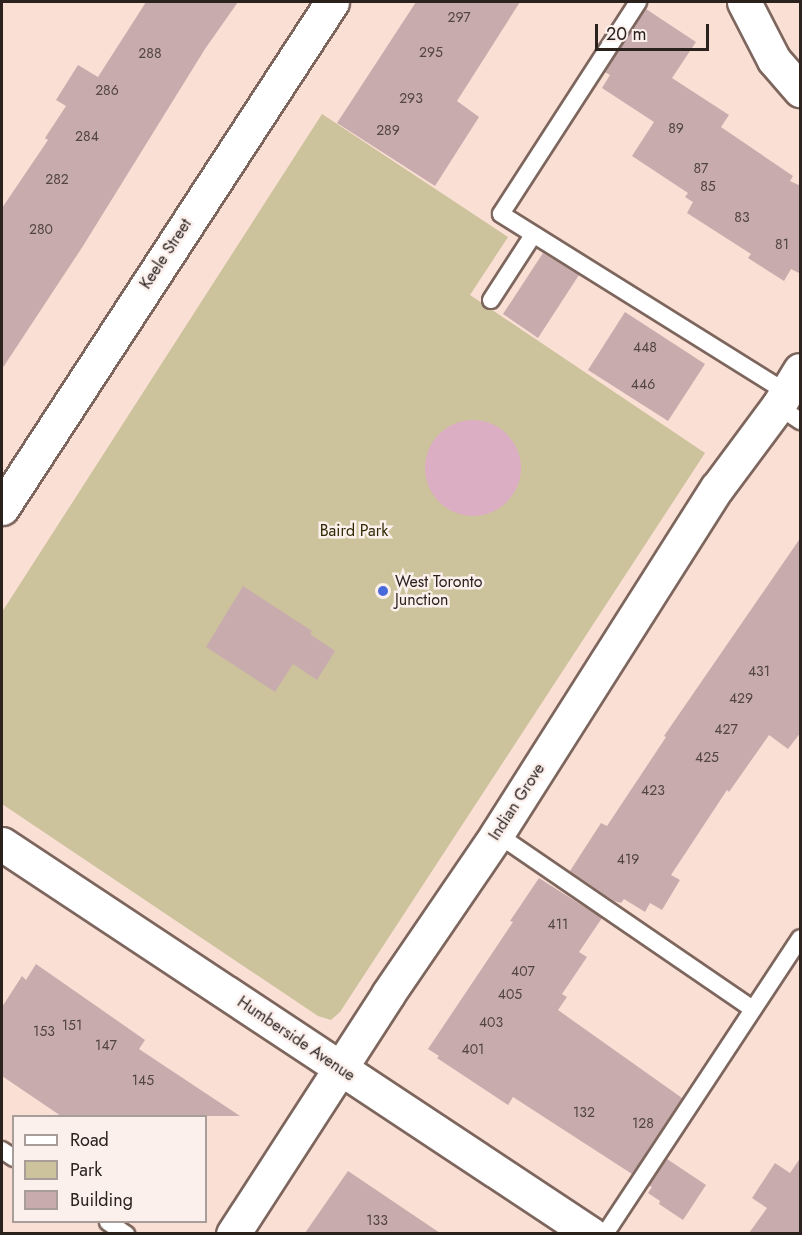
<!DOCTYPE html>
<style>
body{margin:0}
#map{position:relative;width:802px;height:1235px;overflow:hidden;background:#fadfd5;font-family:Jost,sans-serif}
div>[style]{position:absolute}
.green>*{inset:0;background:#ccc29b}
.water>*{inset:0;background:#dbaec3}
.round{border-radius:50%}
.building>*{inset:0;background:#c8acad}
.roads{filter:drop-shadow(2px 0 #7d665d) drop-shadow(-2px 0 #7d665d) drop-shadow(0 2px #7d665d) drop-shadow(0 -2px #7d665d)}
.service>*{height:16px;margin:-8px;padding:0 8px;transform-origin:8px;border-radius:8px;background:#fff}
.minor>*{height:33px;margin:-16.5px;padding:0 16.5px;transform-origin:16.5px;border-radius:16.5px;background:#fff}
.tertiary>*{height:33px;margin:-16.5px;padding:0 16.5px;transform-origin:16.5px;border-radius:16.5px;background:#fff}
.secondary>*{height:33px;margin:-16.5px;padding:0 16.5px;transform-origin:16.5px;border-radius:16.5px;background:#fff}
.dots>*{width:16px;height:16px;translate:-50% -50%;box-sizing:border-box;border:3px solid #fbf0ec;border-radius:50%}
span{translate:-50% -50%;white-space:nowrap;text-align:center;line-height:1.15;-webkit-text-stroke:5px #fbf0ec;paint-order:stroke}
.number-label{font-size:14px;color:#524441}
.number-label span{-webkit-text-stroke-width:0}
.street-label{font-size:16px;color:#2b211d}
.park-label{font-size:16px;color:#312905}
.poi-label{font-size:16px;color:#2b211d}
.left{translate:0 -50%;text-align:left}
.frame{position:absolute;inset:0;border:3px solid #2b211d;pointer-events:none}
.legend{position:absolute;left:12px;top:1115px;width:195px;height:108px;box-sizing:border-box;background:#fbf0ec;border:2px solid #a89d99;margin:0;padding:8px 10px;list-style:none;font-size:18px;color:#2b211d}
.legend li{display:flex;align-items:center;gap:12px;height:30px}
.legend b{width:30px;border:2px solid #a89d99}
.scale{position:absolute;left:595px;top:24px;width:114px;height:27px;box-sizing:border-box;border:3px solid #2b211d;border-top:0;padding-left:8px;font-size:18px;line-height:21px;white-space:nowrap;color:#2b211d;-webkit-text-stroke:4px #fbf0ec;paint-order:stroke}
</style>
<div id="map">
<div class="green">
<i style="clip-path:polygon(322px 114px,508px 237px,470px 295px,705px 453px,340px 1012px,331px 1020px,318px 1016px,2px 804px,2px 612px)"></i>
</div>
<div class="water">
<i class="round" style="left:425px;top:420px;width:96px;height:96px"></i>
</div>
<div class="building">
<i style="clip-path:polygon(146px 2px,238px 2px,205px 49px,83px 246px,2px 369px,2px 208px,48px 140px,45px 138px,66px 106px,56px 100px,78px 65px,98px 77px)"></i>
<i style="clip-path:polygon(416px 2px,520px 2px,457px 101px,479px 117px,435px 186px,337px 123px)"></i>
<i style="clip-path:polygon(646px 9px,696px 42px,672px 78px,729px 115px,721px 127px,793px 176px,790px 181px,801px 186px,801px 274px,791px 269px,784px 281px,748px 258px,751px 254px,687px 213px,693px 202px,685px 197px,688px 193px,632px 156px,654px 122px,602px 88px,610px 75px,605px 72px)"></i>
<i style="clip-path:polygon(543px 253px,579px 275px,538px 338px,503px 314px)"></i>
<i style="clip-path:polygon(625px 312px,705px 364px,668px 421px,588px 370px)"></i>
<i style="clip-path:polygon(801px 537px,801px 732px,788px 749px,769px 735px,729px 792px,727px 790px,671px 875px,680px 880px,662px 910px,650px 903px,645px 912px,624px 899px,621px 903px,614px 901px,570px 871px,601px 823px,607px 826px,666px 737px,664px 736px)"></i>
<i style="clip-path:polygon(243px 586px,312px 631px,310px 634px,335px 651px,317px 680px,293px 664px,275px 692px,206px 647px)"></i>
<i style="clip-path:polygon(539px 878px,602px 918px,579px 952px,587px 957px,562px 994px,567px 997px,558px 1010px,682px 1098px,632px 1174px,513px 1097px,508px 1105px,437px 1058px,439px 1056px,428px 1049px,513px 922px,510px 921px)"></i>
<i style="clip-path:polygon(36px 964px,145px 1040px,139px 1049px,240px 1116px,61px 1116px,2px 1076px,2px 1007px,22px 976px,26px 980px)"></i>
<i style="clip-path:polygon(801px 1157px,801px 1233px,749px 1233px,767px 1208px,752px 1198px,775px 1163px,790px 1173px)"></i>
<i style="clip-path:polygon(667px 1159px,706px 1185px,683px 1220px,659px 1204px,660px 1201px,648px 1193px,652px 1187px,649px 1186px)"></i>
<i style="clip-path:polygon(348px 1171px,440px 1233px,305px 1233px)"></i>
</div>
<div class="roads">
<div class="service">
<i style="left:638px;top:2px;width:252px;rotate:122.9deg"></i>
<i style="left:501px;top:214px;width:336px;rotate:32deg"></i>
<i style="left:491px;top:300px;width:77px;rotate:-57.1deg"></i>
<i style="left:778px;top:406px;width:27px;rotate:34deg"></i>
<i style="left:497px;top:834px;width:310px;rotate:34.4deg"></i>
<i style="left:2px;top:1150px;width:14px;rotate:34deg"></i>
<i style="left:108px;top:1222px;width:22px;rotate:34deg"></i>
<i style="left:605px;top:1234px;width:354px;rotate:-56.6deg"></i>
</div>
<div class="minor">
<i style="left:2px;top:844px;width:706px;rotate:33.51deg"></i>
<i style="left:233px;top:1234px;width:286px;rotate:-57.1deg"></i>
<i style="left:388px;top:994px;width:194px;rotate:-55.7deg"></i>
<i style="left:497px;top:834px;width:410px;rotate:-57.6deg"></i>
<i style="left:717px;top:488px;width:102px;rotate:-53.4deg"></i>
<i style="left:778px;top:406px;width:42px;rotate:-58.6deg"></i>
</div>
<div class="tertiary">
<i style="left:744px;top:2px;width:65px;rotate:62.7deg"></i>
<i style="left:774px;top:60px;width:40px;rotate:49deg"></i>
</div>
<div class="secondary">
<i style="left:2px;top:508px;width:604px;rotate:-56.89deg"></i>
</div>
</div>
<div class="dots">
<i style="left:383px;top:591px;background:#4968db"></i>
</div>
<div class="number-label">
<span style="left:459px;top:17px">297</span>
<span style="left:431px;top:52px">295</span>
<span style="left:150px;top:53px">288</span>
<span style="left:107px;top:90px">286</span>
<span style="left:411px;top:98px">293</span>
<span style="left:676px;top:128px">89</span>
<span style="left:388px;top:130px">289</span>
<span style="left:87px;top:136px">284</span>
<span style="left:701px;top:168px">87</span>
<span style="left:57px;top:179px">282</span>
<span style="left:708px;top:186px">85</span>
<span style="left:742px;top:217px">83</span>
<span style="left:41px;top:229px">280</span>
<span style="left:782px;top:244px">81</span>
<span style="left:645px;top:347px">448</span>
<span style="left:643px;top:384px">446</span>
<span style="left:759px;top:671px">431</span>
<span style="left:741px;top:698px">429</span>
<span style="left:726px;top:729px">427</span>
<span style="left:707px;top:757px">425</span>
<span style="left:653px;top:790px">423</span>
<span style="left:628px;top:859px">419</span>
<span style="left:558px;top:924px">411</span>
<span style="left:523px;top:971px">407</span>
<span style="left:510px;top:994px">405</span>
<span style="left:491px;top:1022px">403</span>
<span style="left:72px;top:1025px">151</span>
<span style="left:44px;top:1031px">153</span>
<span style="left:106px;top:1045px">147</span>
<span style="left:473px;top:1049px">401</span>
<span style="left:143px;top:1080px">145</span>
<span style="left:584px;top:1112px">132</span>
<span style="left:643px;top:1123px">128</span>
<span style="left:377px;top:1220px">133</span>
</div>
<div class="street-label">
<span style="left:166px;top:254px;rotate:-57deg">Keele Street</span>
<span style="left:517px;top:802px;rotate:-57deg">Indian Grove</span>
<span style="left:296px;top:1039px;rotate:34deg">Humberside Avenue</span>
</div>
<div class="park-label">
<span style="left:354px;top:531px">Baird Park</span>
</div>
<div class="poi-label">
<span class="left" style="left:395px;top:591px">West Toronto<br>Junction</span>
</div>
<div class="frame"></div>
<ul class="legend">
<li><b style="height:8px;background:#fff"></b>Road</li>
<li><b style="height:16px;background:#ccc29b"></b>Park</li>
<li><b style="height:16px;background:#c8acad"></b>Building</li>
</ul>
<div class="scale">20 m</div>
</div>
